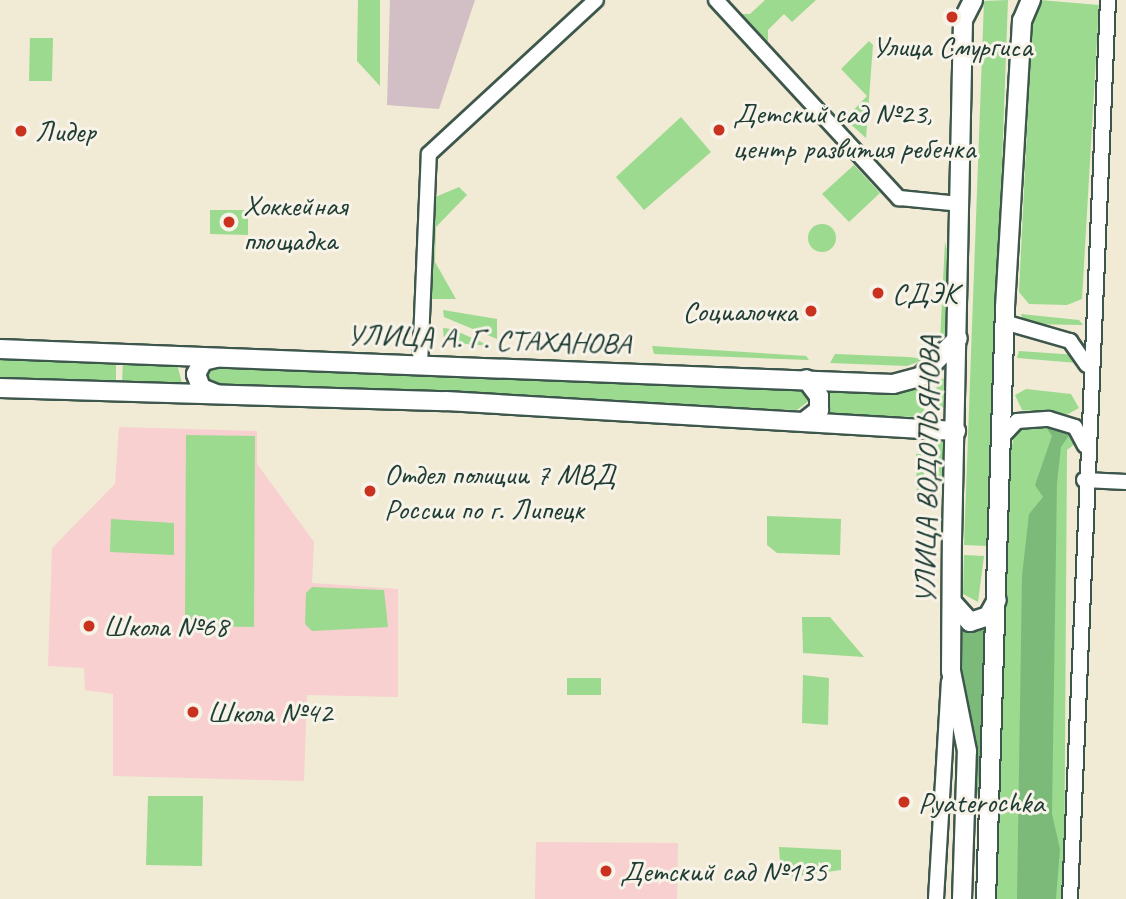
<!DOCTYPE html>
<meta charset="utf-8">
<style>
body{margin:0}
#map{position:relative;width:1126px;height:899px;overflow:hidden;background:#f1ead5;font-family:Caveat,sans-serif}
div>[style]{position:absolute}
.built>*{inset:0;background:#f7d0cf}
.industrial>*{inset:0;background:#d2bec5}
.green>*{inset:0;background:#9bda8f}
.round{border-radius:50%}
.forest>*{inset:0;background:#7cba7a}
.roads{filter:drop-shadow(2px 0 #3e574c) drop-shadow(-2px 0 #3e574c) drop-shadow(0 2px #3e574c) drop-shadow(0 -2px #3e574c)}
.minor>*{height:14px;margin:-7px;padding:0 7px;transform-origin:7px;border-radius:7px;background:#fff}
.major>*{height:18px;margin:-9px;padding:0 9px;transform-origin:9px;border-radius:9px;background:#fff}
.dots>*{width:19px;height:19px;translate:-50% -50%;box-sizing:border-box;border:4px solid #f7f3e8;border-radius:50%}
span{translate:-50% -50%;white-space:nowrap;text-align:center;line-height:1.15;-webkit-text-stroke:6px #f7f3e8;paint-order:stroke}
.poi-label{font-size:30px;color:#1f3d34}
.left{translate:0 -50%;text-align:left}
.right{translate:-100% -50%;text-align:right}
.street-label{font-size:30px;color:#1f3d34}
</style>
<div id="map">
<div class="built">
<i style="clip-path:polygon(119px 427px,257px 431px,257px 464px,314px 542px,312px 583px,398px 589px,398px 697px,307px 695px,304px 781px,113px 776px,113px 694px,85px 690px,84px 668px,48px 666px,52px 548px,115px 484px)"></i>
<i style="clip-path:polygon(536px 842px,678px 843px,677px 899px,535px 899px)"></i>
</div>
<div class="industrial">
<i style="clip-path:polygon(390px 0,475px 0,439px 109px,387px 105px)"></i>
</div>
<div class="green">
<i style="clip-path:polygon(358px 0,380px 0,380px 86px,357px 61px)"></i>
<i style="clip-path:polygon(765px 0,816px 0,792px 22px,784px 14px,768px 30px,768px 47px,737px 14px,750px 14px)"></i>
<i style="clip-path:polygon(1008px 0,988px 546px,964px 545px,984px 1px)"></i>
<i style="clip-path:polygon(1040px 0,1099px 5px,1082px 299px,1067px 305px,1029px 304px,1019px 292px,1033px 9px)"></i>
<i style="clip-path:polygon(30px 38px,53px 38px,52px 81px,29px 81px)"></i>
<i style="clip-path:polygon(869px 41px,873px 45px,866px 138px,845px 119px,867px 96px,841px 69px)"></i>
<i style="clip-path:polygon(681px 117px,711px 152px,644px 210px,616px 177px)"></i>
<i style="clip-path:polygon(854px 165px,880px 193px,849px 222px,822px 194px)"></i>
<i style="clip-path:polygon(459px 187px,467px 195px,436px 227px,435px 262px,456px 299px,429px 299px,433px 198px)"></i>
<i style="clip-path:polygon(210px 210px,248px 210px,248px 235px,210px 234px)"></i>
<i class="round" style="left:808px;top:224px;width:28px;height:28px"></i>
<i style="clip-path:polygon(945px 242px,952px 270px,945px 342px,940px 341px)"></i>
<i style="clip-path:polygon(443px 310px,497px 319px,497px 339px,444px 317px)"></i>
<i style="clip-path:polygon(1021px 314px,1079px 320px,1083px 325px,1024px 324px)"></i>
<i style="clip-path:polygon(443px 328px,452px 329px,490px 346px,444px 342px)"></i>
<i style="clip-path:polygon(652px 346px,806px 356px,809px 360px,654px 354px)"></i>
<i style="clip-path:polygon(1019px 351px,1077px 355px,1078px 363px,1017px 358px)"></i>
<i style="clip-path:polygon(0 353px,116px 357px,116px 385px,0 380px)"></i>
<i style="clip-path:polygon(835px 354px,908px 357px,926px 359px,907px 366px,830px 363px)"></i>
<i style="clip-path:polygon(123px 358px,176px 360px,183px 387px,122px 385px)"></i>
<i style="clip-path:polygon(206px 365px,789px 384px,809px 390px,810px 400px,797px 410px,216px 388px,204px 380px)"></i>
<i style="clip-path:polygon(947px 377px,946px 406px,935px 413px,937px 381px)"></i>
<i style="clip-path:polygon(929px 383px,923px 417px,824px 415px,825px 387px,900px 389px)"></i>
<i style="clip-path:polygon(1026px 389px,1071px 394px,1079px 408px,1068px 414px,1022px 410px,1015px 395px)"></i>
<i style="clip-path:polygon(1025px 424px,1067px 427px,1076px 443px,1067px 450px,1064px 899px,991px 899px,1010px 453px,1016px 430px)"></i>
<i style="clip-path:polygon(186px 435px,255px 436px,254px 627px,185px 626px)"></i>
<i style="clip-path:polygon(943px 435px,945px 483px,936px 482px,938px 436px)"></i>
<i style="clip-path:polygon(916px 454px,924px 454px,924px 503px,917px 503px)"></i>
<i style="clip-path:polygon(767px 516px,841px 519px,840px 555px,777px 553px,767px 545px)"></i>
<i style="clip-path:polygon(111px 519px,174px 523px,174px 555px,110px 552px)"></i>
<i style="clip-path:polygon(964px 555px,984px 556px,978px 602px,963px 594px)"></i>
<i style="clip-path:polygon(312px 587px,384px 590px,388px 627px,312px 631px,305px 624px,306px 593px)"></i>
<i style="clip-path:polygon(802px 617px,830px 617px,864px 657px,803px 653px)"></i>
<i style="clip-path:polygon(803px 675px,829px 678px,828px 725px,802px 723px)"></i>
<i style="clip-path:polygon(567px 678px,601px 678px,601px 695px,567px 695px)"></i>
<i style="clip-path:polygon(148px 796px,203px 796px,202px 866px,146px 865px)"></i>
<i style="clip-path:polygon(779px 847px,841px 850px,841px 870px,781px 878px)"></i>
</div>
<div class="forest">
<i style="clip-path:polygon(1046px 427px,1072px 431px,1061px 447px,1057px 483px,1052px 814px,1060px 849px,1056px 899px,1017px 899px,1022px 576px,1029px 514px,1043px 497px,1035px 485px,1052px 436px)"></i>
<i style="clip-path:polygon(962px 624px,987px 625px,978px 797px,960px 669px)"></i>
</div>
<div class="roads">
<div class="minor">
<i style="left:716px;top:0;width:270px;rotate:47.3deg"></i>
<i style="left:899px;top:198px;width:61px;rotate:5.6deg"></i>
<i style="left:1004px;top:322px;width:69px;rotate:16.1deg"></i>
<i style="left:1070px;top:341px;width:29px;rotate:55deg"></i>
<i style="left:420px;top:365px;width:211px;rotate:-87.6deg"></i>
<i style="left:429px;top:154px;width:227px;rotate:-42.7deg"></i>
<i style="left:1002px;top:437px;width:22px;rotate:-47deg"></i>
<i style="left:1017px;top:421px;width:32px;rotate:-4deg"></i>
<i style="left:1049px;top:419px;width:27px;rotate:17deg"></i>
<i style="left:1075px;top:427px;width:21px;rotate:62deg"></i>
<i style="left:1084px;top:480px;width:42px;rotate:2.7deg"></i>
<i style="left:936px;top:899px;width:218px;rotate:-86.6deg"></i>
<i style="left:1070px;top:899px;width:900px;rotate:-87.58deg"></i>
</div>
<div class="major">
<i style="left:0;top:349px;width:894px;rotate:2.24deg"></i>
<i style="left:893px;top:384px;width:28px;rotate:-15deg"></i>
<i style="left:920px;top:377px;width:54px;rotate:-45.7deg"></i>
<i style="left:216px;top:358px;width:13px;rotate:167deg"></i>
<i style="left:203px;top:361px;width:15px;rotate:118deg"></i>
<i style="left:196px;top:374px;width:15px;rotate:70deg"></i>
<i style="left:201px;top:388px;width:17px;rotate:21deg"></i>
<i style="left:0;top:388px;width:446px;rotate:1.7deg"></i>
<i style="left:446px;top:401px;width:511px;rotate:3.37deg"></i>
<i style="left:805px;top:421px;width:18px;rotate:-38deg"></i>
<i style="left:819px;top:410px;width:14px;rotate:-90deg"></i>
<i style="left:819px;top:396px;width:21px;rotate:-127deg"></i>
<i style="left:952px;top:602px;width:27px;rotate:48deg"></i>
<i style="left:970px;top:622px;width:19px;rotate:-18deg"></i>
<i style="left:988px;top:616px;width:18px;rotate:-61deg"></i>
<i style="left:962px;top:899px;width:148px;rotate:-88.1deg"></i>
<i style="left:967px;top:751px;width:82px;rotate:-101.3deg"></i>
<i style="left:951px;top:671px;width:130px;rotate:-89.6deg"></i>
<i style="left:952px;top:541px;width:521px;rotate:-88.79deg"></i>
<i style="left:963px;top:20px;width:22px;rotate:-63deg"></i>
<i style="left:986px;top:899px;width:592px;rotate:-88.16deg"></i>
<i style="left:1005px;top:307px;width:287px;rotate:-86.6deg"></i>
<i style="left:1022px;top:21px;width:23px;rotate:-67deg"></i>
</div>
</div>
<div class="dots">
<i style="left:952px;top:17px;background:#c8321e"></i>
<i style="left:719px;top:130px;background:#c8321e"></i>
<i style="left:21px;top:131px;background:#c8321e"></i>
<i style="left:229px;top:222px;background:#c8321e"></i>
<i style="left:878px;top:293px;background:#c8321e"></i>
<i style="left:811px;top:311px;background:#c8321e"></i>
<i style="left:370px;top:491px;background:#c8321e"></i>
<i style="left:89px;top:626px;background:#c8321e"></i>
<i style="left:193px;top:712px;background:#c8321e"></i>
<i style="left:904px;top:802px;background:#c8321e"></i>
<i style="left:606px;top:871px;background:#c8321e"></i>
</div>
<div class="poi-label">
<span style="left:952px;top:46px">Улица Смургиса</span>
<span class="left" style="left:733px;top:130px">Детский сад №23,<br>центр развития ребенка</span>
<span class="left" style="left:35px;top:131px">Лидер</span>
<span class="left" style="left:243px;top:222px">Хоккейная<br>площадка</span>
<span class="left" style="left:892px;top:293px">СДЭК</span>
<span class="right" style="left:797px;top:311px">Социалочка</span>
<span class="left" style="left:384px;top:491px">Отдел полиции 7 МВД<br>России по г. Липецк</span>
<span class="left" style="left:103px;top:626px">Школа №68</span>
<span class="left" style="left:207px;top:712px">Школа №42</span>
<span class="left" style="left:918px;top:802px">Pyaterochka</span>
<span class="left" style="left:620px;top:871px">Детский сад №135</span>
</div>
<div class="street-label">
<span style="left:489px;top:339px;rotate:2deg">УЛИЦА А. Г. СТАХАНОВА</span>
<span style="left:927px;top:470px;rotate:-89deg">УЛИЦА ВОДОПЬЯНОВА</span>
</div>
</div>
